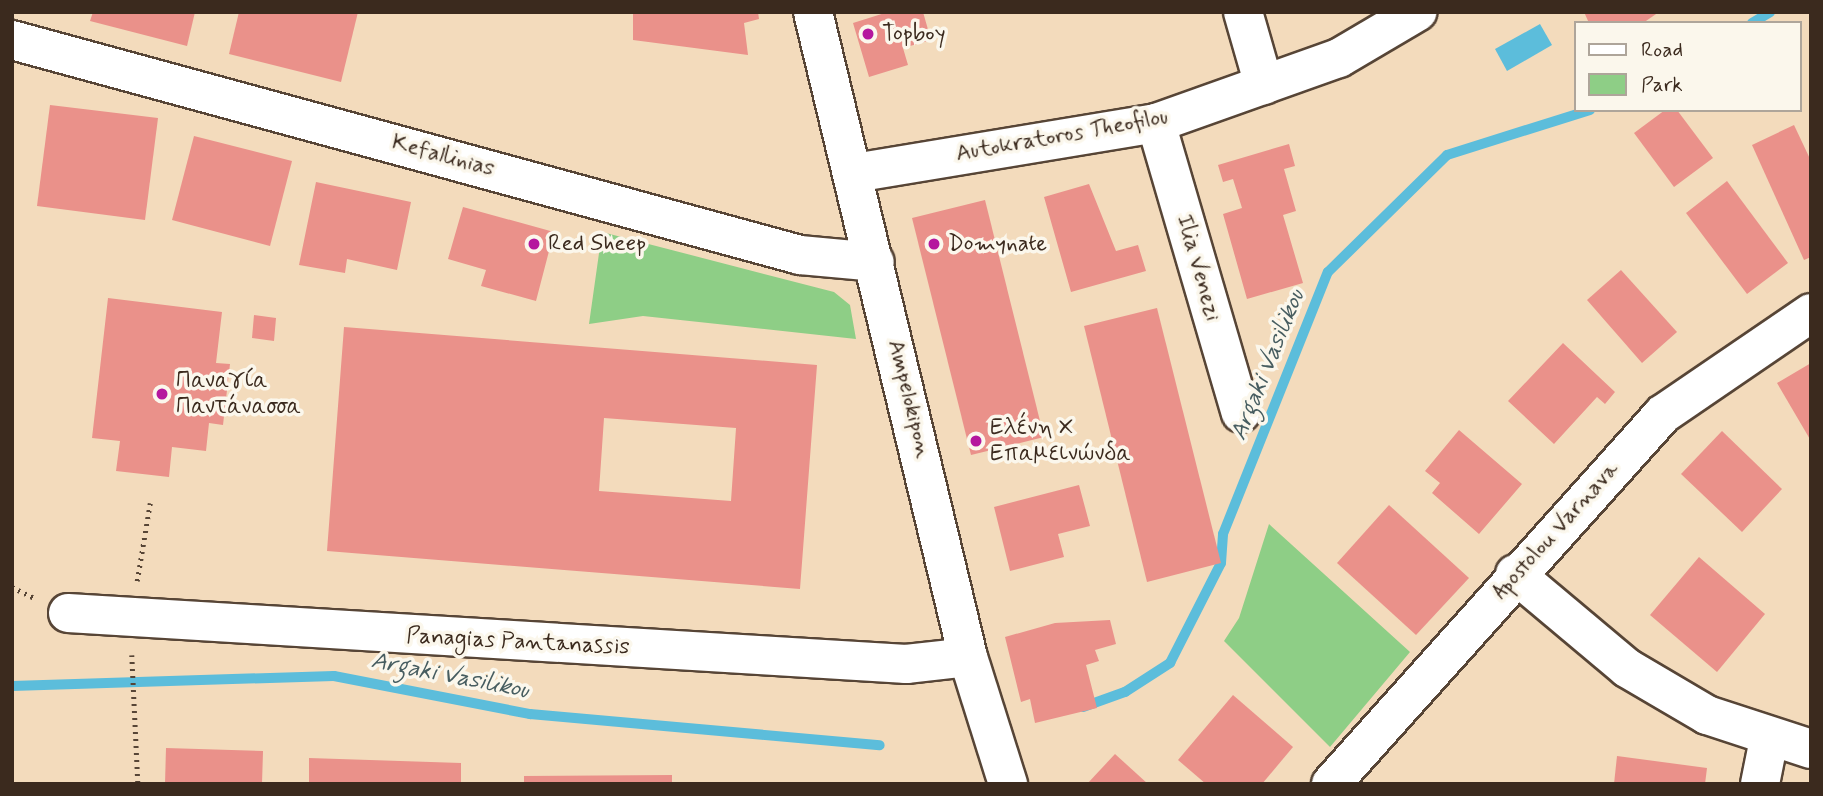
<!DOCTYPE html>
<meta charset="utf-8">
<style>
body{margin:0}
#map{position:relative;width:1823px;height:796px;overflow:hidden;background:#f3dbbc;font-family:Mynerve,sans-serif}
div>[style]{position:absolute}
.green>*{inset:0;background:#8ece86}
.water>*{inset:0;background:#5cbddb}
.stream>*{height:10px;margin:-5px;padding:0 5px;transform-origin:5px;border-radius:5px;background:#5cbddb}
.building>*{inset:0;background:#ea918a}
.path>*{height:4.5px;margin-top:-2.25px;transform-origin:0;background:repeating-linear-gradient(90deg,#574536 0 2px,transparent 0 7px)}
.roads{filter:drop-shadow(2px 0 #574536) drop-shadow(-2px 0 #574536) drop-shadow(0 2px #574536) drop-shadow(0 -2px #574536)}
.minor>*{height:38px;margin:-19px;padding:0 19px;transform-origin:19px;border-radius:19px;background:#fff}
.dots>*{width:19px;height:19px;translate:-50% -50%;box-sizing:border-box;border:4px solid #fbf7ec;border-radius:50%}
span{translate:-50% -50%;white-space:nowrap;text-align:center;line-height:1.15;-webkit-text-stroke:7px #fbf7ec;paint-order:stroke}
.poi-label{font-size:23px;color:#3b2a1e}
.left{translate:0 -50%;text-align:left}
.street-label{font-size:23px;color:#3b2a1e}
.water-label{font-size:24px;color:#475d60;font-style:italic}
.frame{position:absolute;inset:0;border:14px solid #3b2a1e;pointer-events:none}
.legend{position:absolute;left:1574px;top:21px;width:228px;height:91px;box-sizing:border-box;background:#fbf7ec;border:2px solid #aea59a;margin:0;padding:9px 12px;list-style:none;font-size:21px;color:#3b2a1e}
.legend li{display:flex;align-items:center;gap:14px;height:35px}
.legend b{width:35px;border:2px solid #aea59a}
</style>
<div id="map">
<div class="green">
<i style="clip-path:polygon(602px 232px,834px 292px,850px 305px,856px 339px,643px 316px,589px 324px)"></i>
<i style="clip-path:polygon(1269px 524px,1410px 652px,1330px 747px,1224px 641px,1239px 618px)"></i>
</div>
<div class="water">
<i style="clip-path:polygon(1540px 24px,1552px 45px,1507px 71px,1495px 49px)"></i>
</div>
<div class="stream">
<i style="left:1752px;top:23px;width:21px;rotate:-31deg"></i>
<i style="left:12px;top:686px;width:322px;rotate:-1.8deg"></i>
<i style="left:334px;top:676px;width:200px;rotate:11deg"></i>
<i style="left:530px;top:714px;width:351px;rotate:5.1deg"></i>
<i style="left:1083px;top:707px;width:45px;rotate:-19.7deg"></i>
<i style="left:1125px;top:692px;width:54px;rotate:-32.8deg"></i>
<i style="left:1170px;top:663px;width:112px;rotate:-63deg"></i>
<i style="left:1221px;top:563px;width:29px;rotate:-86deg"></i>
<i style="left:1223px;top:534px;width:282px;rotate:-68.2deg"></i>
<i style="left:1328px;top:272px;width:167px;rotate:-44.5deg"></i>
<i style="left:1447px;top:155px;width:150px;rotate:-17.5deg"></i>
</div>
<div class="building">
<i style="clip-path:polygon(93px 12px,195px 12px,187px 46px,90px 21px)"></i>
<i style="clip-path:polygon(239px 12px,358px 12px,341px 82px,229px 54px)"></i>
<i style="clip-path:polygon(633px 12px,758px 12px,759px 19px,744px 23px,748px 55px,633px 40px)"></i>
<i style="clip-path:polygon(888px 12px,923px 12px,931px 40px,903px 48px,908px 65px,869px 77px,853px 23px)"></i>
<i style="clip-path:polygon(1584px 12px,1659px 12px,1643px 23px,1589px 23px)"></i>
<i style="clip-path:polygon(50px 105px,158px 118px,145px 220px,37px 206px)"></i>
<i style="clip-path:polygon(1665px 110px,1677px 110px,1713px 158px,1674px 187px,1634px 133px)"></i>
<i style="clip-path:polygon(1794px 125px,1811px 161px,1811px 257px,1804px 260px,1752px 145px)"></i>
<i style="clip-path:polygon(194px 136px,292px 161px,270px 246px,172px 220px)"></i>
<i style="clip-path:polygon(1289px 144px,1295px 166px,1284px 169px,1296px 211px,1283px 215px,1303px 283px,1247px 299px,1223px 214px,1242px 208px,1233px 179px,1223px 182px,1218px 165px)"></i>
<i style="clip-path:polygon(1727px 181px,1788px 263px,1747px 294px,1686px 213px)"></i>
<i style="clip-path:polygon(316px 182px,411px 202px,397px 270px,347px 259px,345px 273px,299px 265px)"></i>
<i style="clip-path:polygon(1089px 184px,1116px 251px,1138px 245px,1146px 271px,1071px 292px,1044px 197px)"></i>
<i style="clip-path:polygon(985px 200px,1044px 437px,971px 455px,912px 218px)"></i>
<i style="clip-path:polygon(463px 207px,554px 232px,536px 301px,481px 286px,486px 270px,448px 259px)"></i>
<i style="clip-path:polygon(1621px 270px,1677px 332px,1642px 363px,1587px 300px)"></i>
<i style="clip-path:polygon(108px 298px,222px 312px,216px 363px,230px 364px,223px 425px,209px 423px,206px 451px,172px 447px,169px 477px,116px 471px,120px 441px,92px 438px)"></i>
<i style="clip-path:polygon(1157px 308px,1221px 563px,1147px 582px,1084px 326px)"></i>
<i style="clip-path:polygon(254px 315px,276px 318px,274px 341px,252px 338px)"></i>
<i style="clip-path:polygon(evenodd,344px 327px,817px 365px,800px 589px,327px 551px,344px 327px,604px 418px,736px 428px,731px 501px,599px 491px,604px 418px)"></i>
<i style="clip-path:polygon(1563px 343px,1615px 392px,1605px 404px,1597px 397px,1554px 444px,1508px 401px)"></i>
<i style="clip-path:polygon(1811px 363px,1811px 441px,1777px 383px)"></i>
<i style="clip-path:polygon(1459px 430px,1522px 484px,1479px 534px,1432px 493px,1440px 483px,1425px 471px)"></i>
<i style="clip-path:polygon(1722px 431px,1782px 489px,1742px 532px,1681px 474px)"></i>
<i style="clip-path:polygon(1079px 485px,1090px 526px,1058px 534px,1064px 557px,1010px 571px,994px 507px)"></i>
<i style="clip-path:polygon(1389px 505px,1469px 578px,1416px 635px,1337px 563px)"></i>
<i style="clip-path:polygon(1699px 557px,1765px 614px,1717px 672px,1650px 615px)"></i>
<i style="clip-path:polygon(1110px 620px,1116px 644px,1095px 650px,1099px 661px,1086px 665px,1097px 708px,1035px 723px,1030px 699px,1021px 702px,1005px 637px,1055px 623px)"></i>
<i style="clip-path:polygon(1233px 695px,1293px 747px,1262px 784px,1206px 784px,1178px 760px)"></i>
<i style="clip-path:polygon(166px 748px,263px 751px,262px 784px,165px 784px)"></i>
<i style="clip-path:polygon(1115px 754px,1148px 784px,1087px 784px)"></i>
<i style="clip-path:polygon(1617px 756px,1707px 768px,1705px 784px,1614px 784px)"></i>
<i style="clip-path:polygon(309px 758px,461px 763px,461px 784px,309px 784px)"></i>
<i style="clip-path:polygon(672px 775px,672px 784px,524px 784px,524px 776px)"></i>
</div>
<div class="path">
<i style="left:137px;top:581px;width:79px;rotate:-80.5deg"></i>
<i style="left:12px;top:587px;width:25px;rotate:26deg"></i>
<i style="left:132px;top:655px;width:129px;rotate:87.3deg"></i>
</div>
<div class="roads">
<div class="minor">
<i style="left:813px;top:12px;width:663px;rotate:76.49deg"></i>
<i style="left:968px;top:657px;width:133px;rotate:72.5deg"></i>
<i style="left:1243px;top:12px;width:76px;rotate:74deg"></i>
<i style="left:12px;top:40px;width:817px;rotate:15.26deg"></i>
<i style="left:800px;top:255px;width:75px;rotate:5.3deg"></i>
<i style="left:1156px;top:123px;width:302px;rotate:73.7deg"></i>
<i style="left:855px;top:173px;width:305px;rotate:-9.4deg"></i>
<i style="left:1156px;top:123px;width:194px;rotate:-19.6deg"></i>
<i style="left:1339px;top:58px;width:91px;rotate:-30.5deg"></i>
<i style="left:1515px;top:574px;width:146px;rotate:40deg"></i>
<i style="left:1627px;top:668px;width:93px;rotate:30.4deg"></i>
<i style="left:1707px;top:715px;width:109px;rotate:18.1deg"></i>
<i style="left:68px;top:613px;width:840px;rotate:3.48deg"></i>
<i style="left:906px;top:664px;width:62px;rotate:-6.4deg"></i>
<i style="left:1331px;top:784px;width:497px;rotate:-48.1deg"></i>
<i style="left:1663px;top:414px;width:179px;rotate:-34.3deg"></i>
<i style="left:1760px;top:784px;width:46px;rotate:-78.7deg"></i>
</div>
</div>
<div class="dots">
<i style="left:868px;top:34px;background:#b5179e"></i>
<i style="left:534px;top:244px;background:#b5179e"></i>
<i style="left:934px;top:244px;background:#b5179e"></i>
<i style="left:162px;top:394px;background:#b5179e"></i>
<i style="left:976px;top:441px;background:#b5179e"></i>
</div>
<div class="poi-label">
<span class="left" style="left:882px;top:34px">Topboy</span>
<span class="left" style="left:548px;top:244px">Red Sheep</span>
<span class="left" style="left:948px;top:244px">Domynate</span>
<span class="left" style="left:176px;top:394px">Παναγία<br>Παντάνασσα</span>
<span class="left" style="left:990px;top:441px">Ελένη Χ<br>Επαμεινώνδα</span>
</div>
<div class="street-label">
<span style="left:1062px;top:136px;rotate:-10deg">Autokratoros Theofilou</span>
<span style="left:443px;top:156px;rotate:15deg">Kefallinias</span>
<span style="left:1198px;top:268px;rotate:74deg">Ilia Venezi</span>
<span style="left:909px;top:399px;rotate:76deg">Ampelokipon</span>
<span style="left:1556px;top:531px;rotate:-48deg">Apostolou Varnava</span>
<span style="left:518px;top:642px;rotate:3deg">Panagias Pantanassis</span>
</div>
<div class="water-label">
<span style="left:1268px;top:365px;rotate:-68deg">Argaki Vasilikou</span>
<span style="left:450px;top:676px;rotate:11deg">Argaki Vasilikou</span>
</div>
<div class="frame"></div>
<ul class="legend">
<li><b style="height:9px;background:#fff"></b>Road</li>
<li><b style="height:19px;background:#8ece86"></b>Park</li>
</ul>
</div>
